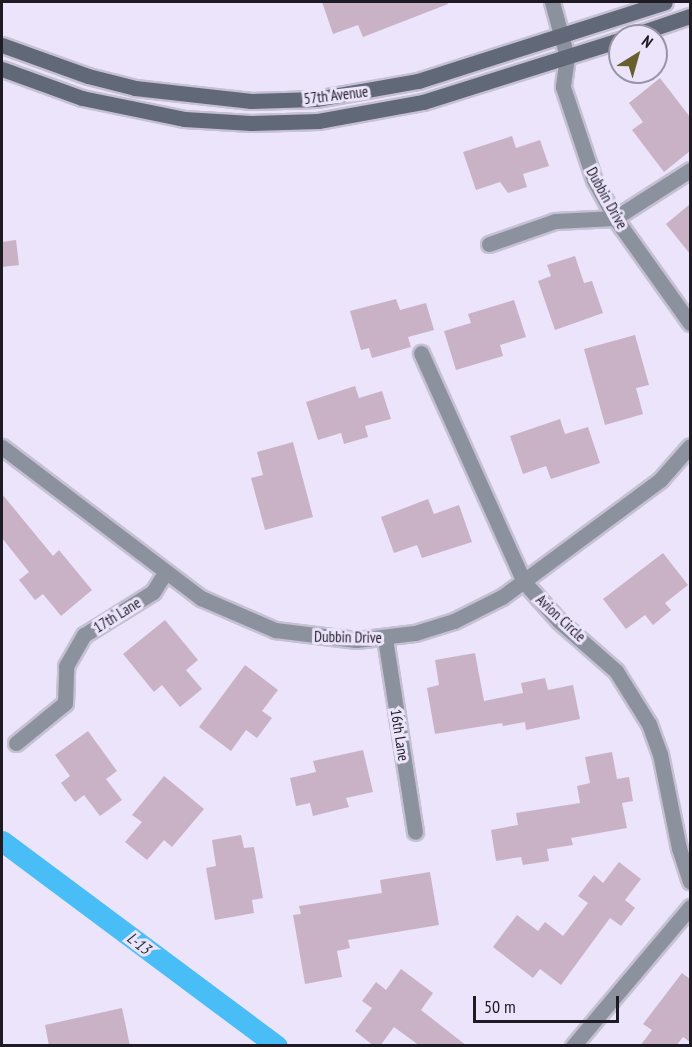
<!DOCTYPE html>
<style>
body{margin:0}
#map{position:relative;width:692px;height:1047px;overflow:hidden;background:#ebe4fb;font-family:"PT Sans Narrow",sans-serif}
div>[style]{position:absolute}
.canal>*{height:21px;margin:-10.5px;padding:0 10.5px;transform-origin:10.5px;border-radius:10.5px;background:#49bdf5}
.building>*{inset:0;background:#cab2c6}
.roads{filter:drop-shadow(2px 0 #c6c0d4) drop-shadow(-2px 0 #c6c0d4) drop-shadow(0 2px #c6c0d4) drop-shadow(0 -2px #c6c0d4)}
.street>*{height:15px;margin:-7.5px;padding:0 7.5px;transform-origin:7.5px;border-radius:7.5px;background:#8c929d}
.secondary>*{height:15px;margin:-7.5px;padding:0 7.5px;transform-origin:7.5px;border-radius:7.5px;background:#616878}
span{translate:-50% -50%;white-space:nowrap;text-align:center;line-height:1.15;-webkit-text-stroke:6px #ebe4fb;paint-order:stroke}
.street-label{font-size:15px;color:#1e1b25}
.water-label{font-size:16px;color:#1a2e38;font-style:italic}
.frame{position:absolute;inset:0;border:3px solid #1e1b25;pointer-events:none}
.north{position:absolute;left:608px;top:24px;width:60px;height:60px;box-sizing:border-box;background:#ebe4fb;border:2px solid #9994a5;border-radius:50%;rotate:37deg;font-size:16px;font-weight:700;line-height:24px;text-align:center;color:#1e1b25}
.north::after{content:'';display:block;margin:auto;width:21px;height:27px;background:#67602d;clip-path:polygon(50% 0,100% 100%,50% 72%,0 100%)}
.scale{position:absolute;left:473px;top:996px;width:146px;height:27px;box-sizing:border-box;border:3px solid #1e1b25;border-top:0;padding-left:8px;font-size:18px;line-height:21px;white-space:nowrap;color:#1e1b25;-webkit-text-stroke:4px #ebe4fb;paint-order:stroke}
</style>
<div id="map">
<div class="canal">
<i style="left:2px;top:841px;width:343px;rotate:36.7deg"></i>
</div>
<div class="building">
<i style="clip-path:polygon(322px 2px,447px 2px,448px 4px,363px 37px,358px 25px,333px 34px)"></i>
<i style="clip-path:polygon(660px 78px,690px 117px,690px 151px,664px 172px,632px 130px,643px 122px,629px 103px)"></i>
<i style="clip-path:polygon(512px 136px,516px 148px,540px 140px,549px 166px,523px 174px,527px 187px,508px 193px,500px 182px,476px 190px,463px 152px)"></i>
<i style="clip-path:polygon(690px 204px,690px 254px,666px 224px)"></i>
<i style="clip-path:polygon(16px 240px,19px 265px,2px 267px,2px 242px)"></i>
<i style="clip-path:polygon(575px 256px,584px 283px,592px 281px,603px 313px,555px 330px,538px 281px,551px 276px,547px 265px)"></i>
<i style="clip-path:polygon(396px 299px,400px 310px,426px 303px,434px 330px,408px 337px,411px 347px,372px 358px,369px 348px,361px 350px,350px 311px)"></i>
<i style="clip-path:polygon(514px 300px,526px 337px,500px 345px,503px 356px,456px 370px,444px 331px,471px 323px,468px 314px)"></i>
<i style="clip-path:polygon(635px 335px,649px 385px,636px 388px,643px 414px,605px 425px,584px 349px)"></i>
<i style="clip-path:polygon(355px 386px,359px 398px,382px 391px,391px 419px,365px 426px,368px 437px,344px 444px,341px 433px,318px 440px,306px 402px)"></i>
<i style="clip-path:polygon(560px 419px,565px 434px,588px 427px,600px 463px,551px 479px,546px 466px,523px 474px,510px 436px)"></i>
<i style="clip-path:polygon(293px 442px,313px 517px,265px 530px,251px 478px,263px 475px,257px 452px)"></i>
<i style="clip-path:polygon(2px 494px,53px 556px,59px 550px,92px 590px,61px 616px,43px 594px,35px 600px,19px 580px,29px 572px,2px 538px)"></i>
<i style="clip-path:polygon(428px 499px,434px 514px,459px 505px,472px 542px,422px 558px,417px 545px,394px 553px,381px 517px)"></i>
<i style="clip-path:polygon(663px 553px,688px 585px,665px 603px,671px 610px,653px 625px,645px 615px,626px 629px,603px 599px)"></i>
<i style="clip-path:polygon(165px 620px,198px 660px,186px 670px,202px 689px,180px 707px,162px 685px,154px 692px,123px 654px)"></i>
<i style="clip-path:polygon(475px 653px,484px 701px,523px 693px,521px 683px,545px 678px,548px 690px,573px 685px,580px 719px,526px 730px,525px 722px,503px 726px,502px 723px,435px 734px,427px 688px,439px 685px,435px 660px)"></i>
<i style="clip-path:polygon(245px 665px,278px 690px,262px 711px,272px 718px,257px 738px,246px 730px,231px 751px,199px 727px)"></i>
<i style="clip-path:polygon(88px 731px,117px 771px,106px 779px,122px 800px,100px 816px,84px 795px,75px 802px,61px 783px,70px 776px,55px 755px)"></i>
<i style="clip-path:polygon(363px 750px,373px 792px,346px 798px,349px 807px,313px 816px,310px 803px,296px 806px,290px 778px,316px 772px,313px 761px)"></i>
<i style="clip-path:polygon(612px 752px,617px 779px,629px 777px,633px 801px,622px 803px,627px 828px,571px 838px,573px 845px,547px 849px,549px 861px,523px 865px,521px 857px,496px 861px,491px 830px,518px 825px,516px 813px,580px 803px,577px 786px,590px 783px,585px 757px)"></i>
<i style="clip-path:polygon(164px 776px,204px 809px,172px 847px,164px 840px,147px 860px,125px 842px,142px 822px,132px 815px)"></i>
<i style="clip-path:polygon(241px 835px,244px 848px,254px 847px,263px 898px,252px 900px,254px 913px,215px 920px,206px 868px,216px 866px,212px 840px)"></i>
<i style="clip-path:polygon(619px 862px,641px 879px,625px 900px,635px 908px,621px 926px,610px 918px,561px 985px,540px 969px,533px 978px,493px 947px,517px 915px,538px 931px,545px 922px,563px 936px,588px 903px,578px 896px,594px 875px,603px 883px)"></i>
<i style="clip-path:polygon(430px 872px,439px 925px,348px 940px,350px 948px,337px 951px,342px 977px,305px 984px,293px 915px,301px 914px,299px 906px,382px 893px,380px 880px)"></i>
<i style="clip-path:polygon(401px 969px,433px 993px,421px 1010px,467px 1046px,420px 1046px,394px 1027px,380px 1046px,374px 1046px,355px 1031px,372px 1008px,362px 1001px,376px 982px,386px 990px)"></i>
<i style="clip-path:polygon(682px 973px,690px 979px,690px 1042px,683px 1037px,676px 1046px,640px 1046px,652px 1030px,643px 1024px)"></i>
<i style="clip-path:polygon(122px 1008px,130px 1046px,49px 1046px,45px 1025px)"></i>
</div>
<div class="roads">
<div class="street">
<i style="left:552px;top:2px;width:57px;rotate:74.7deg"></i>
<i style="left:567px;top:57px;width:30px;rotate:98deg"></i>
<i style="left:563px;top:87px;width:98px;rotate:71.6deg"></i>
<i style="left:594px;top:180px;width:43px;rotate:61.1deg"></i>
<i style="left:615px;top:218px;width:129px;rotate:54.5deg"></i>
<i style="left:489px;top:244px;width:70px;rotate:-19.2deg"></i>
<i style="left:555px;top:221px;width:60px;rotate:-2.9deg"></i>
<i style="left:615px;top:218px;width:89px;rotate:-32.6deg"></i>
<i style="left:421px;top:353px;width:251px;rotate:65.8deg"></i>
<i style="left:524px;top:582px;width:52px;rotate:48.1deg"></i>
<i style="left:559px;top:621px;width:76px;rotate:41.3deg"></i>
<i style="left:616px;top:671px;width:62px;rotate:58.1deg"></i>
<i style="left:649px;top:724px;width:32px;rotate:70deg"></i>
<i style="left:660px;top:754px;width:96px;rotate:78.6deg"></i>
<i style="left:679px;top:848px;width:35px;rotate:72deg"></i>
<i style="left:2px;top:447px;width:250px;rotate:37.2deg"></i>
<i style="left:201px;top:598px;width:81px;rotate:23.4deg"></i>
<i style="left:275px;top:630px;width:82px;rotate:7deg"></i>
<i style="left:356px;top:640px;width:59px;rotate:-6.8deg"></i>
<i style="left:415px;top:633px;width:41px;rotate:-17.1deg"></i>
<i style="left:454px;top:621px;width:54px;rotate:-26.6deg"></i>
<i style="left:502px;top:597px;width:197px;rotate:-36.5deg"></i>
<i style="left:660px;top:480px;width:45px;rotate:-48.6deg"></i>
<i style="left:385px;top:638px;width:196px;rotate:81.2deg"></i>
<i style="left:16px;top:743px;width:63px;rotate:-39.2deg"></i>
<i style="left:65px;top:703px;width:37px;rotate:-88deg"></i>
<i style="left:66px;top:666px;width:36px;rotate:-60deg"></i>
<i style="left:84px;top:635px;width:81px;rotate:-31.9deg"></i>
<i style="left:153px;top:592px;width:22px;rotate:-58deg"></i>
<i style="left:573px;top:1046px;width:182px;rotate:-49.9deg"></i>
</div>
<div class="secondary">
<i style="left:631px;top:36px;width:62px;rotate:-18.7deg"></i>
<i style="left:2px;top:45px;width:91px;rotate:19.8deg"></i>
<i style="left:88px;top:76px;width:49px;rotate:14.3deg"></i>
<i style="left:135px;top:88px;width:117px;rotate:6.4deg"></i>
<i style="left:251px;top:101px;width:65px;rotate:-1.8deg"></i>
<i style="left:316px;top:99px;width:104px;rotate:-10deg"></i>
<i style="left:418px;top:81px;width:259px;rotate:-17.7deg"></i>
<i style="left:2px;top:69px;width:85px;rotate:19.9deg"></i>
<i style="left:82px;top:98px;width:104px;rotate:11.6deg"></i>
<i style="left:184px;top:119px;width:67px;rotate:3.4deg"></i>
<i style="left:251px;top:123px;width:67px;rotate:-1.7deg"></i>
<i style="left:318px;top:121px;width:107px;rotate:-10.3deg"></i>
<i style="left:423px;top:102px;width:207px;rotate:-17.5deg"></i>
</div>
</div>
<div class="street-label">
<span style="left:336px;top:95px;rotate:-7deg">57th Avenue</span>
<span style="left:607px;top:198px;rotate:61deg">Dubbin Drive</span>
<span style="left:117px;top:615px;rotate:-32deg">17th Lane</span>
<span style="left:561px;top:618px;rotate:43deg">Avion Circle</span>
<span style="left:348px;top:637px;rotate:1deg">Dubbin Drive</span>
<span style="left:400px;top:735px;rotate:81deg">16th Lane</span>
</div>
<div class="water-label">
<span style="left:139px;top:943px;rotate:37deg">L-13</span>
</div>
<div class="frame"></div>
<div class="north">N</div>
<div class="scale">50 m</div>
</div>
